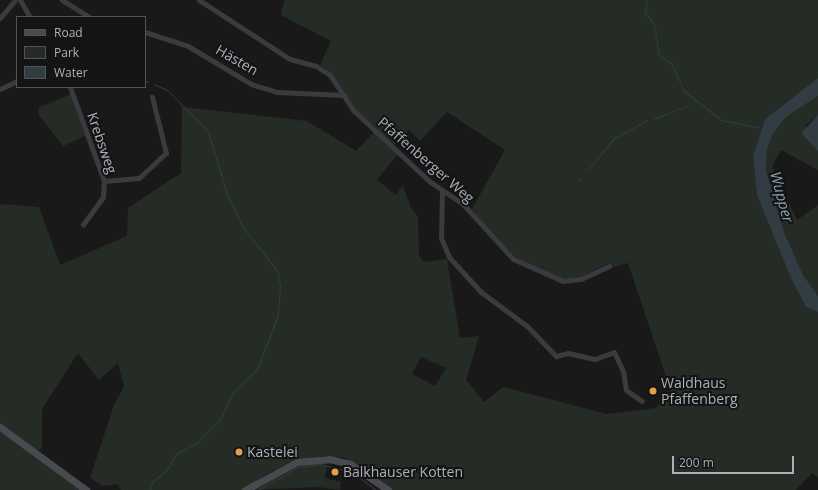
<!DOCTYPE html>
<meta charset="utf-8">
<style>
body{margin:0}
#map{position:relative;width:818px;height:490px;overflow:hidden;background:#19191a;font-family:"Open Sans",sans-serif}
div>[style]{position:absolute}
.green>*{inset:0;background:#252c25}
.water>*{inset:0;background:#323d43}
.stream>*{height:1px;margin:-0.5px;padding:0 0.5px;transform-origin:0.5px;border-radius:0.5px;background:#323d43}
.street>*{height:5px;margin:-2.5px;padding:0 2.5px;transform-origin:2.5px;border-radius:2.5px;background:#3a3b3f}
.secondary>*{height:7px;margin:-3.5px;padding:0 3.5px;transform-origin:3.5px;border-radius:3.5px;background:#484a4f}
.dots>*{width:11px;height:11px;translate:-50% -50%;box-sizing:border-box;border:2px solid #141415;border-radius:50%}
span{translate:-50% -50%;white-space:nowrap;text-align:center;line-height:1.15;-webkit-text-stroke:4px #141415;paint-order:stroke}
.street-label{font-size:14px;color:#acb1b9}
.poi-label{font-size:14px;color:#acb1b9}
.left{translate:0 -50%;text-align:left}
.water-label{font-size:15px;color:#86a1b1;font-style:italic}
.legend{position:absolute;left:16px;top:16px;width:130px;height:72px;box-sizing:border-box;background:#141415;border:1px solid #515357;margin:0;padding:5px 7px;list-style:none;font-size:12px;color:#acb1b9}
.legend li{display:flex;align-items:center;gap:8px;height:20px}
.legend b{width:20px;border:1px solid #515357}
.scale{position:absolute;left:672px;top:456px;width:122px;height:18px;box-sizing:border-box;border:2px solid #acb1b9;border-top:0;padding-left:5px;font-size:12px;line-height:14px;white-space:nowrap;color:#acb1b9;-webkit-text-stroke:3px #141415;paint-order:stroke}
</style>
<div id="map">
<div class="green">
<i style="clip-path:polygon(evenodd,284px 0,818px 0,818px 78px,765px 119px,753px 156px,757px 195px,790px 276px,818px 312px,818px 477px,812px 473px,796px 490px,392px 490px,346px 458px,324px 456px,297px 461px,270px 472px,243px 490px,121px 490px,117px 484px,102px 486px,90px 478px,114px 405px,124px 387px,118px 363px,99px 380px,78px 353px,42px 409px,42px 447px,37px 452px,0 425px,0 204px,39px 207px,60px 265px,127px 236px,128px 208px,181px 173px,182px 107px,307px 121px,356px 151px,377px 129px,357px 111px,335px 77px,320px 65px,331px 41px,281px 15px,284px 0,447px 112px,505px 150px,472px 209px,486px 229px,519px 261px,562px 280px,579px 278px,609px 263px,610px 268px,628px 263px,671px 391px,656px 408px,607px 414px,503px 387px,484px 402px,466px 380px,479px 336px,460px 338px,447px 259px,424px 262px,419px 255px,418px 217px,410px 206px,403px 185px,396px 195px,377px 180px,400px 151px,394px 145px,409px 130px,420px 141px,447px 112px,284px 0,421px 357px,446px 368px,435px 386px,412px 374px,421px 357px)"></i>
<i style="clip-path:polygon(71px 94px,85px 136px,63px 146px,39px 115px,38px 108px)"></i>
<i style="clip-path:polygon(818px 96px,818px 115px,805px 126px,818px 151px,818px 170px,781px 150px,772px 167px,797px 220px,818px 205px,818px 296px,803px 275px,784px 232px,766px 170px,767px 149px,773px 134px,786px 117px)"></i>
<i style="clip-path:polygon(0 431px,83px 490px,0 490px)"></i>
<i style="clip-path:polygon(319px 462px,327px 467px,325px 478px,341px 482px,340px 490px,319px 487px,251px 490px,297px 465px)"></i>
</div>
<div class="water">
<i style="clip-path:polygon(818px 78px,818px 96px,786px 117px,773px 134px,767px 149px,766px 170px,784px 232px,803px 275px,818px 296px,818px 312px,806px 307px,790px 276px,757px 195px,753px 156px,765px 119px)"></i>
<i style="clip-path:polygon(818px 115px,818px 151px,801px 133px)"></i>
</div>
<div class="stream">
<i style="left:647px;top:0;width:12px;rotate:99deg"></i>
<i style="left:645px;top:12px;width:15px;rotate:53deg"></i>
<i style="left:654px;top:24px;width:31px;rotate:81deg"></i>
<i style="left:659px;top:55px;width:14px;rotate:34deg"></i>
<i style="left:671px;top:63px;width:31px;rotate:65deg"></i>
<i style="left:684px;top:91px;width:47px;rotate:38.1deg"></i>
<i style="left:721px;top:120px;width:42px;rotate:11deg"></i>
<i style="left:145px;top:81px;width:4px;rotate:14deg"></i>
<i style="left:654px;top:119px;width:37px;rotate:-22deg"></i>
<i style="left:588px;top:170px;width:40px;rotate:-51deg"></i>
<i style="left:613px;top:139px;width:39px;rotate:-29deg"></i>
<i style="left:578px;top:181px;width:5px;rotate:-53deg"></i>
<i style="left:150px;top:490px;width:9px;rotate:-72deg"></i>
<i style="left:153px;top:481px;width:18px;rotate:-38deg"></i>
<i style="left:167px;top:470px;width:18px;rotate:-61deg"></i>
<i style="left:176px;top:454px;width:25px;rotate:-29deg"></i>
<i style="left:198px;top:442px;width:33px;rotate:-46deg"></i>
<i style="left:221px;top:418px;width:27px;rotate:-66deg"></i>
<i style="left:232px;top:393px;width:35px;rotate:-44deg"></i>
<i style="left:257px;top:369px;width:58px;rotate:-68.7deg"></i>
<i style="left:278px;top:315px;width:29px;rotate:-86deg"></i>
<i style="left:280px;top:286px;width:14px;rotate:-98deg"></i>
<i style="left:278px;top:272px;width:58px;rotate:-128deg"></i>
<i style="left:242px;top:226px;width:35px;rotate:-115deg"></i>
<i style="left:227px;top:194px;width:66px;rotate:-106.8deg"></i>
<i style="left:208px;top:131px;width:58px;rotate:-135deg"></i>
<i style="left:167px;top:90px;width:14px;rotate:-155deg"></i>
<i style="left:258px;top:490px;width:46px;rotate:-29.9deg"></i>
<i style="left:298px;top:467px;width:22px;rotate:-8deg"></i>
<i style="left:320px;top:464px;width:33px;rotate:14deg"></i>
<i style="left:352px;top:472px;width:30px;rotate:37deg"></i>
</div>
<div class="street">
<i style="left:20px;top:0;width:20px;rotate:60deg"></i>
<i style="left:62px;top:0;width:32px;rotate:32deg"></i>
<i style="left:199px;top:0;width:108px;rotate:33deg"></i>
<i style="left:290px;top:59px;width:27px;rotate:15deg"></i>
<i style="left:316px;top:66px;width:17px;rotate:33deg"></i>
<i style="left:330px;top:75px;width:43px;rotate:56.3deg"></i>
<i style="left:354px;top:111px;width:103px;rotate:43deg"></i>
<i style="left:429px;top:181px;width:41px;rotate:34.1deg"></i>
<i style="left:463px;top:204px;width:74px;rotate:47.7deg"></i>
<i style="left:513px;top:259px;width:55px;rotate:23.7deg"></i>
<i style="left:563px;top:281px;width:18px;rotate:-6deg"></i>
<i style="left:581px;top:279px;width:31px;rotate:-25deg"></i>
<i style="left:0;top:18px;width:23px;rotate:-50deg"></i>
<i style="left:145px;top:32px;width:45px;rotate:18deg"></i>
<i style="left:188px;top:46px;width:74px;rotate:31.1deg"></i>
<i style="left:251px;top:84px;width:27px;rotate:17deg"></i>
<i style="left:277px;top:92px;width:67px;rotate:2.6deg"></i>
<i style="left:70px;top:87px;width:100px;rotate:70.1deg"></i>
<i style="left:104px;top:181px;width:16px;rotate:94deg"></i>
<i style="left:103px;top:197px;width:34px;rotate:126deg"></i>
<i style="left:0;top:89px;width:19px;rotate:-25deg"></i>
<i style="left:104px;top:181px;width:35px;rotate:-5deg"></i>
<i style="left:139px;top:178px;width:37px;rotate:-43deg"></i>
<i style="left:166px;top:153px;width:58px;rotate:-104deg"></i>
<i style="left:442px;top:191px;width:47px;rotate:91.2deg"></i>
<i style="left:441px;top:238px;width:21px;rotate:67deg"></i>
<i style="left:449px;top:257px;width:47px;rotate:47.6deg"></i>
<i style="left:481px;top:292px;width:57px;rotate:36.5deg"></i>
<i style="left:527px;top:326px;width:42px;rotate:46deg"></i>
<i style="left:556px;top:356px;width:12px;rotate:-14deg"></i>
<i style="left:568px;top:353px;width:28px;rotate:13deg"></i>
<i style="left:595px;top:359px;width:20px;rotate:-20deg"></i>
<i style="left:614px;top:352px;width:21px;rotate:65deg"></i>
<i style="left:623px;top:371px;width:19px;rotate:81deg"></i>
<i style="left:626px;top:390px;width:19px;rotate:35deg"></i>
</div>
<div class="secondary">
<i style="left:0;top:427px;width:107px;rotate:36.2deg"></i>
<i style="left:245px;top:490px;width:59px;rotate:-28.3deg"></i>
<i style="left:297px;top:462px;width:32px;rotate:-5deg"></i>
<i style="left:329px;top:459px;width:22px;rotate:13deg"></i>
<i style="left:350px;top:464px;width:46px;rotate:34.4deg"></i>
</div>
<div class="dots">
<i style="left:653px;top:391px;background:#e4a047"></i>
<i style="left:239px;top:452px;background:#e4a047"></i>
<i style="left:335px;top:472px;background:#e4a047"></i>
</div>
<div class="street-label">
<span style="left:237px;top:60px;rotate:30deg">Hästen</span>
<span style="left:102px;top:143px;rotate:71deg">Krebsweg</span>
<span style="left:426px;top:160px;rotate:41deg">Pfaffenberger Weg</span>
</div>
<div class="poi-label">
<span class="left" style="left:661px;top:391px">Waldhaus<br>Pfaffenberg</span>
<span class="left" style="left:247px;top:452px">Kastelei</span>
<span class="left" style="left:343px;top:472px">Balkhauser Kotten</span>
</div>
<div class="water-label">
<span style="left:782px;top:197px;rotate:75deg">Wupper</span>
</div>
<ul class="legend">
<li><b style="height:5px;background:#484a4f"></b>Road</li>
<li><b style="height:11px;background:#252c25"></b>Park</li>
<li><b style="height:11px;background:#323d43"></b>Water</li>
</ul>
<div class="scale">200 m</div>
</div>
